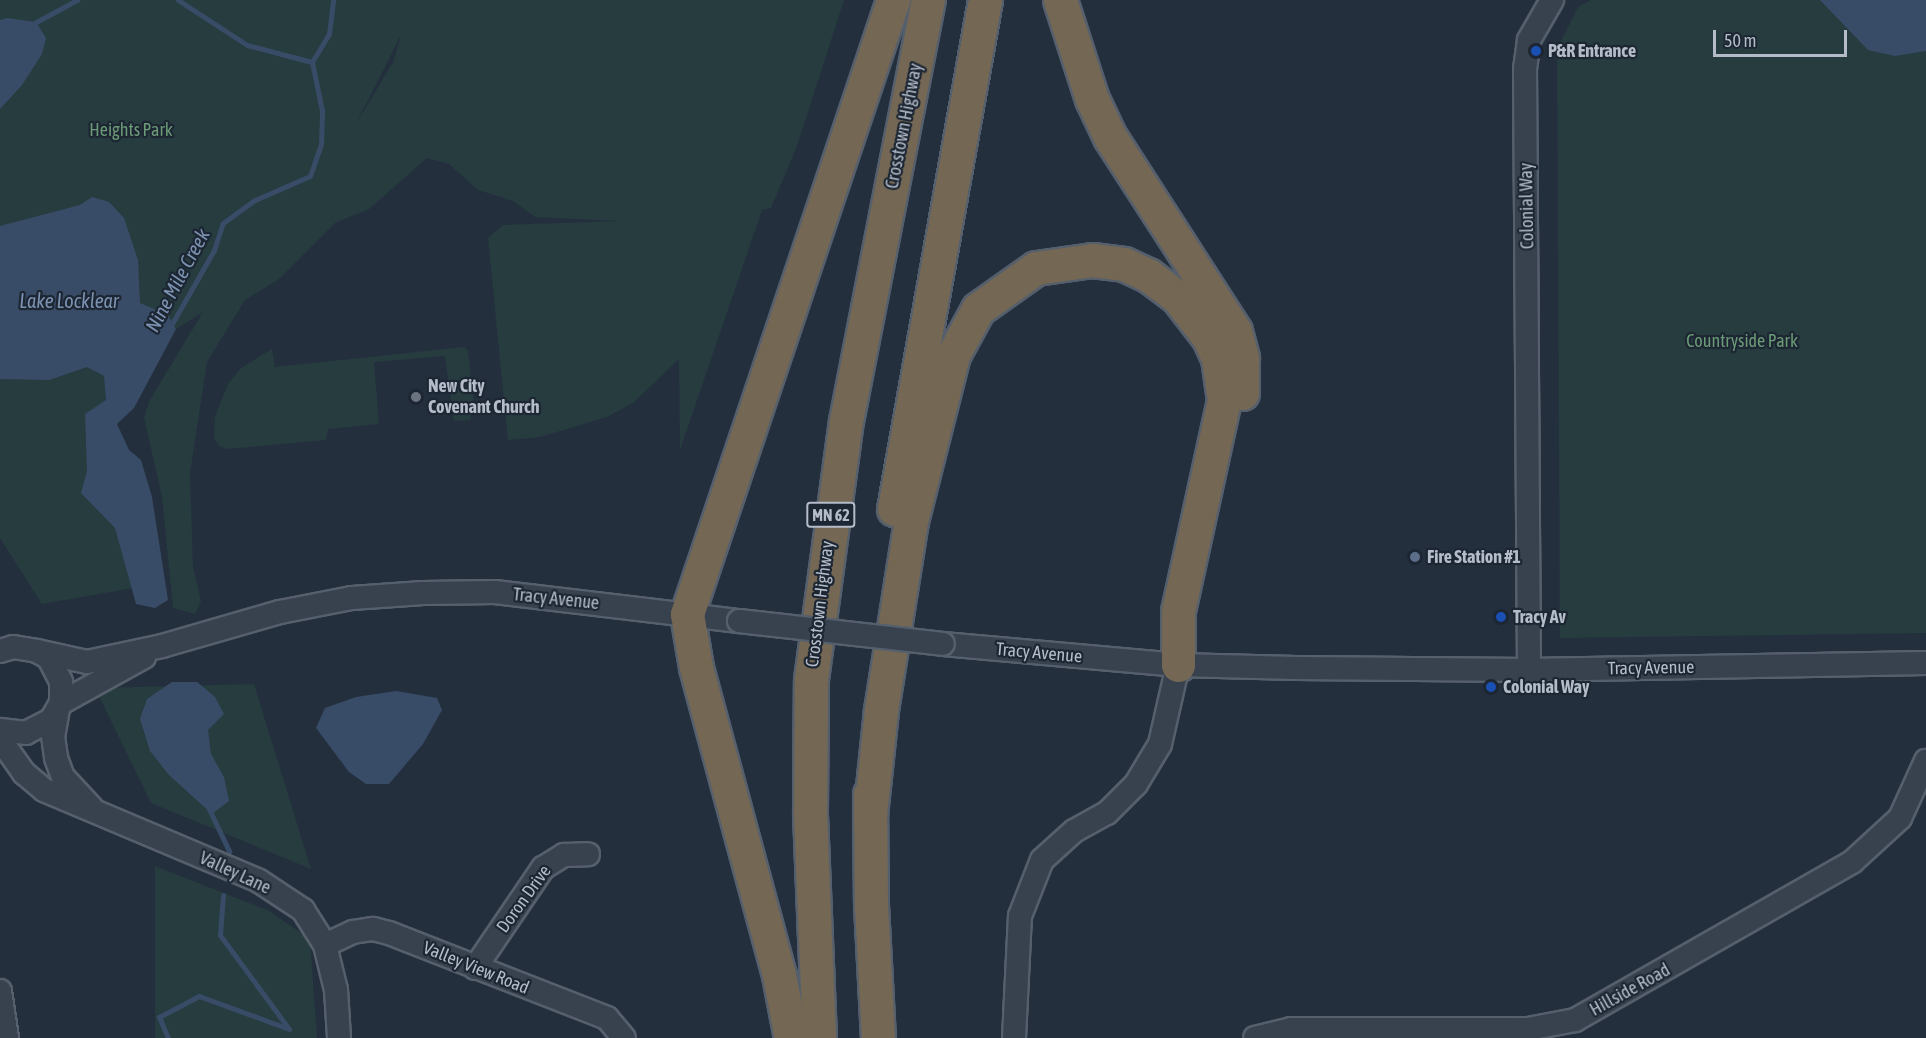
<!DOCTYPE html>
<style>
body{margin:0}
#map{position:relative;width:1926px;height:1038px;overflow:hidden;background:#242f3e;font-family:"Asap Condensed",sans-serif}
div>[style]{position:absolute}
.green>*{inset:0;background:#263c3f}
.water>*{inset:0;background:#394c67}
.stream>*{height:5px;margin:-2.5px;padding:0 2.5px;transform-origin:2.5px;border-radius:2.5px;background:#394c67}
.roads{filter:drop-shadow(2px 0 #565f6c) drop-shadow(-2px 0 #565f6c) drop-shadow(0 2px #565f6c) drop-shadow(0 -2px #565f6c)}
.minor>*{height:22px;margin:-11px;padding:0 11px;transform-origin:11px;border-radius:11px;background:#38414e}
.highway>*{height:33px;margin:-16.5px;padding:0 16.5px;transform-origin:16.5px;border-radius:16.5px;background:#746855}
.bridges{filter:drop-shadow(2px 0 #565f6c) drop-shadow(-2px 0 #565f6c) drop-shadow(0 2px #565f6c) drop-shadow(0 -2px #565f6c)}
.minor-bridge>*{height:22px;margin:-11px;padding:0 11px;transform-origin:11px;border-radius:11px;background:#38414e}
.dots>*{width:16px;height:16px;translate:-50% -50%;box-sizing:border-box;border:3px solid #1d2633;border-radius:50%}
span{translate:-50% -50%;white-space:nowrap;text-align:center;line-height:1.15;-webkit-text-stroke:4.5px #1d2633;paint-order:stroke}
.shield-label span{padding:2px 4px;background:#1d2633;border:2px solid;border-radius:4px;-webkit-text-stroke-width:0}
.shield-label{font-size:16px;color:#b4bcc9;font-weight:700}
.poi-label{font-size:18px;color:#b4bcc9;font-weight:700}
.left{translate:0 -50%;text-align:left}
.street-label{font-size:18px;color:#b4bcc9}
.park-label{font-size:18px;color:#6b9a76}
.water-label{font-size:20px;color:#7c92b1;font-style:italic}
.scale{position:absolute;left:1713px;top:30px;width:134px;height:27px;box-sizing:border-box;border:3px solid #b4bcc9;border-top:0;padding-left:8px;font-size:18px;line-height:21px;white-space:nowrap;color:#b4bcc9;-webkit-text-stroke:4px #1d2633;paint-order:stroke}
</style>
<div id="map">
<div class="green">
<i style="clip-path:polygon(evenodd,0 0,844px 0,797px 146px,771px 208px,762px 210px,680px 450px,679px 359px,633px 403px,607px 417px,540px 437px,508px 440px,488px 238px,503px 225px,620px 221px,535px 217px,513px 201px,478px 190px,449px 164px,427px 158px,369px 209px,335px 223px,279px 279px,245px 300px,207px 362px,190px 473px,193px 566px,201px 601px,195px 614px,173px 608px,162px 497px,144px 417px,150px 400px,203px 312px,176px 329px,173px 323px,105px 418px,150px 585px,42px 604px,0 538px,0 0,401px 36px,393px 62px,356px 124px,400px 37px,401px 36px)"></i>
<i style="clip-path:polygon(1591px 0,1926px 0,1926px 633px,1560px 638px,1557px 49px,1578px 7px)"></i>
<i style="clip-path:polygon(464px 347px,468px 351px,474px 404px,470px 420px,454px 421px,445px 356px,374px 362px,379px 424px,328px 429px,326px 440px,228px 449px,219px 446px,214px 438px,215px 416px,228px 384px,241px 368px,272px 349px,275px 367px)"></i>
<i style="clip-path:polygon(254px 684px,311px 869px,151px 803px,95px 688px)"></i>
<i style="clip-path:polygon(155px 866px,269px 911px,310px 939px,317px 1038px,155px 1038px)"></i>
</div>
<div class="water">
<i style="clip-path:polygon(1820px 0,1926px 0,1926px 51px,1895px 56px,1868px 50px)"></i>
<i style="clip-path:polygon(7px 18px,36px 22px,46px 38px,42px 54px,22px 85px,0 109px,0 20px)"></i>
<i style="clip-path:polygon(92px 197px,109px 202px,124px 218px,138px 260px,140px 303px,168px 315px,176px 329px,134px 408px,117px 424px,129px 450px,141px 460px,152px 497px,168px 600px,155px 608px,136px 604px,115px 528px,81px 493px,87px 471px,85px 414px,106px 400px,104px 376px,87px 367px,49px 380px,0 379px,0 226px,80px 205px)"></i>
<i style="clip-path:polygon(172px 682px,197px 682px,215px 697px,224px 714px,208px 730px,211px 754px,224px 777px,229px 801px,212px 814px,169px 775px,150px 751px,140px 719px,147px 699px)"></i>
<i style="clip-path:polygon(396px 691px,437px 698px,442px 710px,423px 744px,389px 784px,366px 784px,349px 772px,316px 728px,325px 708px,356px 697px)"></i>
</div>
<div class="stream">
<i style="left:178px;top:0;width:82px;rotate:33.1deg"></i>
<i style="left:247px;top:45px;width:67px;rotate:14.7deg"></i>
<i style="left:36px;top:22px;width:47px;rotate:-28.2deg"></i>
<i style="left:169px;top:329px;width:91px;rotate:-60.3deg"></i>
<i style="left:214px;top:250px;width:28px;rotate:-72deg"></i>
<i style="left:223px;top:223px;width:39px;rotate:-36deg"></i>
<i style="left:255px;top:200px;width:60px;rotate:-23.6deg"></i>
<i style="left:310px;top:176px;width:34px;rotate:-71deg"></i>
<i style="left:321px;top:144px;width:33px;rotate:-88deg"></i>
<i style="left:322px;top:111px;width:50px;rotate:-101.5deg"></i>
<i style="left:312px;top:62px;width:33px;rotate:-59deg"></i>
<i style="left:329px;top:34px;width:34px;rotate:-83deg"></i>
<i style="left:209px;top:809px;width:47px;rotate:64.5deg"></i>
<i style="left:168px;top:1038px;width:23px;rotate:-113deg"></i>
<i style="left:159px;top:1017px;width:45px;rotate:-27.7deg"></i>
<i style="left:199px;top:996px;width:96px;rotate:20.1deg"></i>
<i style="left:289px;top:1029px;width:117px;rotate:-126.3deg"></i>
<i style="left:220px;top:935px;width:40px;rotate:-85.7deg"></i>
</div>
<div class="roads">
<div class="minor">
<i style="left:943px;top:644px;width:236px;rotate:5.1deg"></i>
<i style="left:1178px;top:665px;width:118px;rotate:1.5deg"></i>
<i style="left:1296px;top:668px;width:233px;rotate:0.5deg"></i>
<i style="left:1529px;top:670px;width:397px;rotate:-1deg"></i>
<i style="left:0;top:651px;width:14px;rotate:-17deg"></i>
<i style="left:13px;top:647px;width:24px;rotate:9deg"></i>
<i style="left:37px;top:651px;width:14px;rotate:30deg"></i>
<i style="left:49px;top:658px;width:27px;rotate:63deg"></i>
<i style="left:61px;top:682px;width:21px;rotate:90deg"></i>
<i style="left:61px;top:703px;width:20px;rotate:120deg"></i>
<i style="left:51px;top:720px;width:28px;rotate:153deg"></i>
<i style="left:26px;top:733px;width:26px;rotate:-173deg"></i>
<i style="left:37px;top:651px;width:51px;rotate:12.4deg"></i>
<i style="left:87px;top:662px;width:77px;rotate:-12deg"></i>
<i style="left:162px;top:646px;width:123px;rotate:-16.1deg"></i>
<i style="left:280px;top:612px;width:73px;rotate:-11deg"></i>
<i style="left:352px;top:598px;width:71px;rotate:-4deg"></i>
<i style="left:423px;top:593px;width:72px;rotate:-0.8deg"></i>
<i style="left:495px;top:592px;width:246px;rotate:6.8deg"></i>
<i style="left:1529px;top:670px;width:601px;rotate:-90.38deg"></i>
<i style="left:1525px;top:69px;width:29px;rotate:-82deg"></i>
<i style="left:1529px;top:40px;width:46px;rotate:-60.1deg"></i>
<i style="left:61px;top:703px;width:95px;rotate:-29deg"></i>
<i style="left:58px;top:709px;width:27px;rotate:100deg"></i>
<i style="left:53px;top:736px;width:22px;rotate:82deg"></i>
<i style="left:56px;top:758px;width:20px;rotate:70deg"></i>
<i style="left:63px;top:777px;width:41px;rotate:47deg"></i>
<i style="left:0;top:739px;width:42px;rotate:54.8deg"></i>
<i style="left:24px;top:773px;width:26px;rotate:40deg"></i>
<i style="left:44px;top:790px;width:233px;rotate:22.9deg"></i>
<i style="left:259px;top:881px;width:53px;rotate:33.4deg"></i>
<i style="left:303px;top:910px;width:41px;rotate:57.8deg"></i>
<i style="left:325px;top:945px;width:46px;rotate:76.3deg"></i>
<i style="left:336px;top:990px;width:48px;rotate:86.4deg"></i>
<i style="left:325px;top:945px;width:31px;rotate:-25deg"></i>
<i style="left:353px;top:932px;width:20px;rotate:-9deg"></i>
<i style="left:373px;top:929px;width:16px;rotate:14deg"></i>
<i style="left:389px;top:933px;width:234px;rotate:21.3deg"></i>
<i style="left:607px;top:1018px;width:26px;rotate:50deg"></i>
<i style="left:475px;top:968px;width:121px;rotate:-55.8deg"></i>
<i style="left:543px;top:868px;width:25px;rotate:-32deg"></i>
<i style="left:564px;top:855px;width:24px;rotate:-2deg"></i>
<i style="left:0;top:991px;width:48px;rotate:81.5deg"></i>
<i style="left:1014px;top:1038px;width:122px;rotate:-87.2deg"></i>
<i style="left:1020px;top:916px;width:60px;rotate:-68.6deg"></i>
<i style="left:1042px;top:860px;width:43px;rotate:-42.2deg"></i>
<i style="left:1074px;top:831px;width:38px;rotate:-29deg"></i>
<i style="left:1107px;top:813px;width:41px;rotate:-45deg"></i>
<i style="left:1136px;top:784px;width:47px;rotate:-59deg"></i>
<i style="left:1160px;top:744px;width:81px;rotate:-77.2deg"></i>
<i style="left:1255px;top:1038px;width:37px;rotate:-14deg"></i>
<i style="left:1291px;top:1029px;width:237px"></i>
<i style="left:1528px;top:1029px;width:48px;rotate:-10.8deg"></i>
<i style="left:1575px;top:1020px;width:319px;rotate:-29.7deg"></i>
<i style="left:1852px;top:862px;width:65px;rotate:-42.5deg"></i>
<i style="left:1900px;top:818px;width:63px;rotate:-65.5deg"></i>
</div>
<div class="highway">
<i style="left:1060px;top:0;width:104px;rotate:72.1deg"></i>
<i style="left:1092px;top:99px;width:42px;rotate:64.7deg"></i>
<i style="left:1110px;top:137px;width:231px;rotate:57.2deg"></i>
<i style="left:1235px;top:331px;width:28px;rotate:75deg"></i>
<i style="left:1242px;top:358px;width:35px;rotate:90deg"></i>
<i style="left:894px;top:509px;width:517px;rotate:-79.86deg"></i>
<i style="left:870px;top:794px;width:111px;rotate:89.5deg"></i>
<i style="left:871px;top:905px;width:133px;rotate:87deg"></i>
<i style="left:870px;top:815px;width:106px;rotate:-84deg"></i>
<i style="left:881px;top:710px;width:191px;rotate:-81deg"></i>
<i style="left:911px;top:521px;width:171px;rotate:-75.8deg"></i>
<i style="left:953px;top:355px;width:52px;rotate:-61.5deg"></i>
<i style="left:978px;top:309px;width:71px;rotate:-35.3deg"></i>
<i style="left:1036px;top:268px;width:57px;rotate:-8.1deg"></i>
<i style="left:1092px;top:260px;width:32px;rotate:7deg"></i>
<i style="left:1124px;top:264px;width:26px;rotate:25deg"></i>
<i style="left:1148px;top:275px;width:38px;rotate:37deg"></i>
<i style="left:1178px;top:298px;width:51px;rotate:52.2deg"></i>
<i style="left:1209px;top:338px;width:22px;rotate:66deg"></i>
<i style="left:1218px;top:358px;width:42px;rotate:81.9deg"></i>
<i style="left:1224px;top:400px;width:216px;rotate:102.3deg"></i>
<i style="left:1178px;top:611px;width:54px;rotate:90deg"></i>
<i style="left:791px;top:1038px;width:64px;rotate:-100.8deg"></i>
<i style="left:779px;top:975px;width:319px;rotate:-105.1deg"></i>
<i style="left:696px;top:667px;width:54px;rotate:-99.6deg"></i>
<i style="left:687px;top:614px;width:648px;rotate:-71.45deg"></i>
<i style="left:819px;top:1038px;width:227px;rotate:-92.3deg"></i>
<i style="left:810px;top:811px;width:132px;rotate:-89.6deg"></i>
<i style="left:811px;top:679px;width:260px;rotate:-82.3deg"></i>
<i style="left:846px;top:421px;width:429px;rotate:-79deg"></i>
</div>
</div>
<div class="bridges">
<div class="minor-bridge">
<i style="left:739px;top:621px;width:205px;rotate:6.4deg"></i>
</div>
</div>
<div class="dots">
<i style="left:1536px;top:51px;background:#1a4fb4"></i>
<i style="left:416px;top:397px;background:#6b7280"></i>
<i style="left:1415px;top:557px;background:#5c6f8a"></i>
<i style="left:1501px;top:617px;background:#1a4fb4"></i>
<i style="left:1491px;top:687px;background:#1a4fb4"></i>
</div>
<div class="shield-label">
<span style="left:831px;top:515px">MN 62</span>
</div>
<div class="poi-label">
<span class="left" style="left:1548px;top:51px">P&amp;R Entrance</span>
<span class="left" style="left:428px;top:397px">New City<br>Covenant Church</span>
<span class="left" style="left:1427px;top:557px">Fire Station #1</span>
<span class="left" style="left:1513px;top:617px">Tracy Av</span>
<span class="left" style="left:1503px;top:687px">Colonial Way</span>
</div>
<div class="street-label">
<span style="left:904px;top:126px;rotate:-79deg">Crosstown Highway</span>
<span style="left:1527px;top:206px;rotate:-91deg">Colonial Way</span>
<span style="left:556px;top:599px;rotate:6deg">Tracy Avenue</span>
<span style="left:820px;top:604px;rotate:-83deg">Crosstown Highway</span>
<span style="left:1039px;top:653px;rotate:5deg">Tracy Avenue</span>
<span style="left:1651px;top:668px;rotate:-1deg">Tracy Avenue</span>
<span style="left:235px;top:873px;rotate:25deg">Valley Lane</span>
<span style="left:524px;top:899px;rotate:-54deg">Doron Drive</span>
<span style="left:476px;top:968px;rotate:22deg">Valley View Road</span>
<span style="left:1630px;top:990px;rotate:-29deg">Hillside Road</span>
</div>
<div class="park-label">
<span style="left:131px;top:130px">Heights Park</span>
<span style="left:1742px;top:341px">Countryside Park</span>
</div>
<div class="water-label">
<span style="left:177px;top:280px;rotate:-62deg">Nine Mile Creek</span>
<span style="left:69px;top:300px">Lake Locklear</span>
</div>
<div class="scale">50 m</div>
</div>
